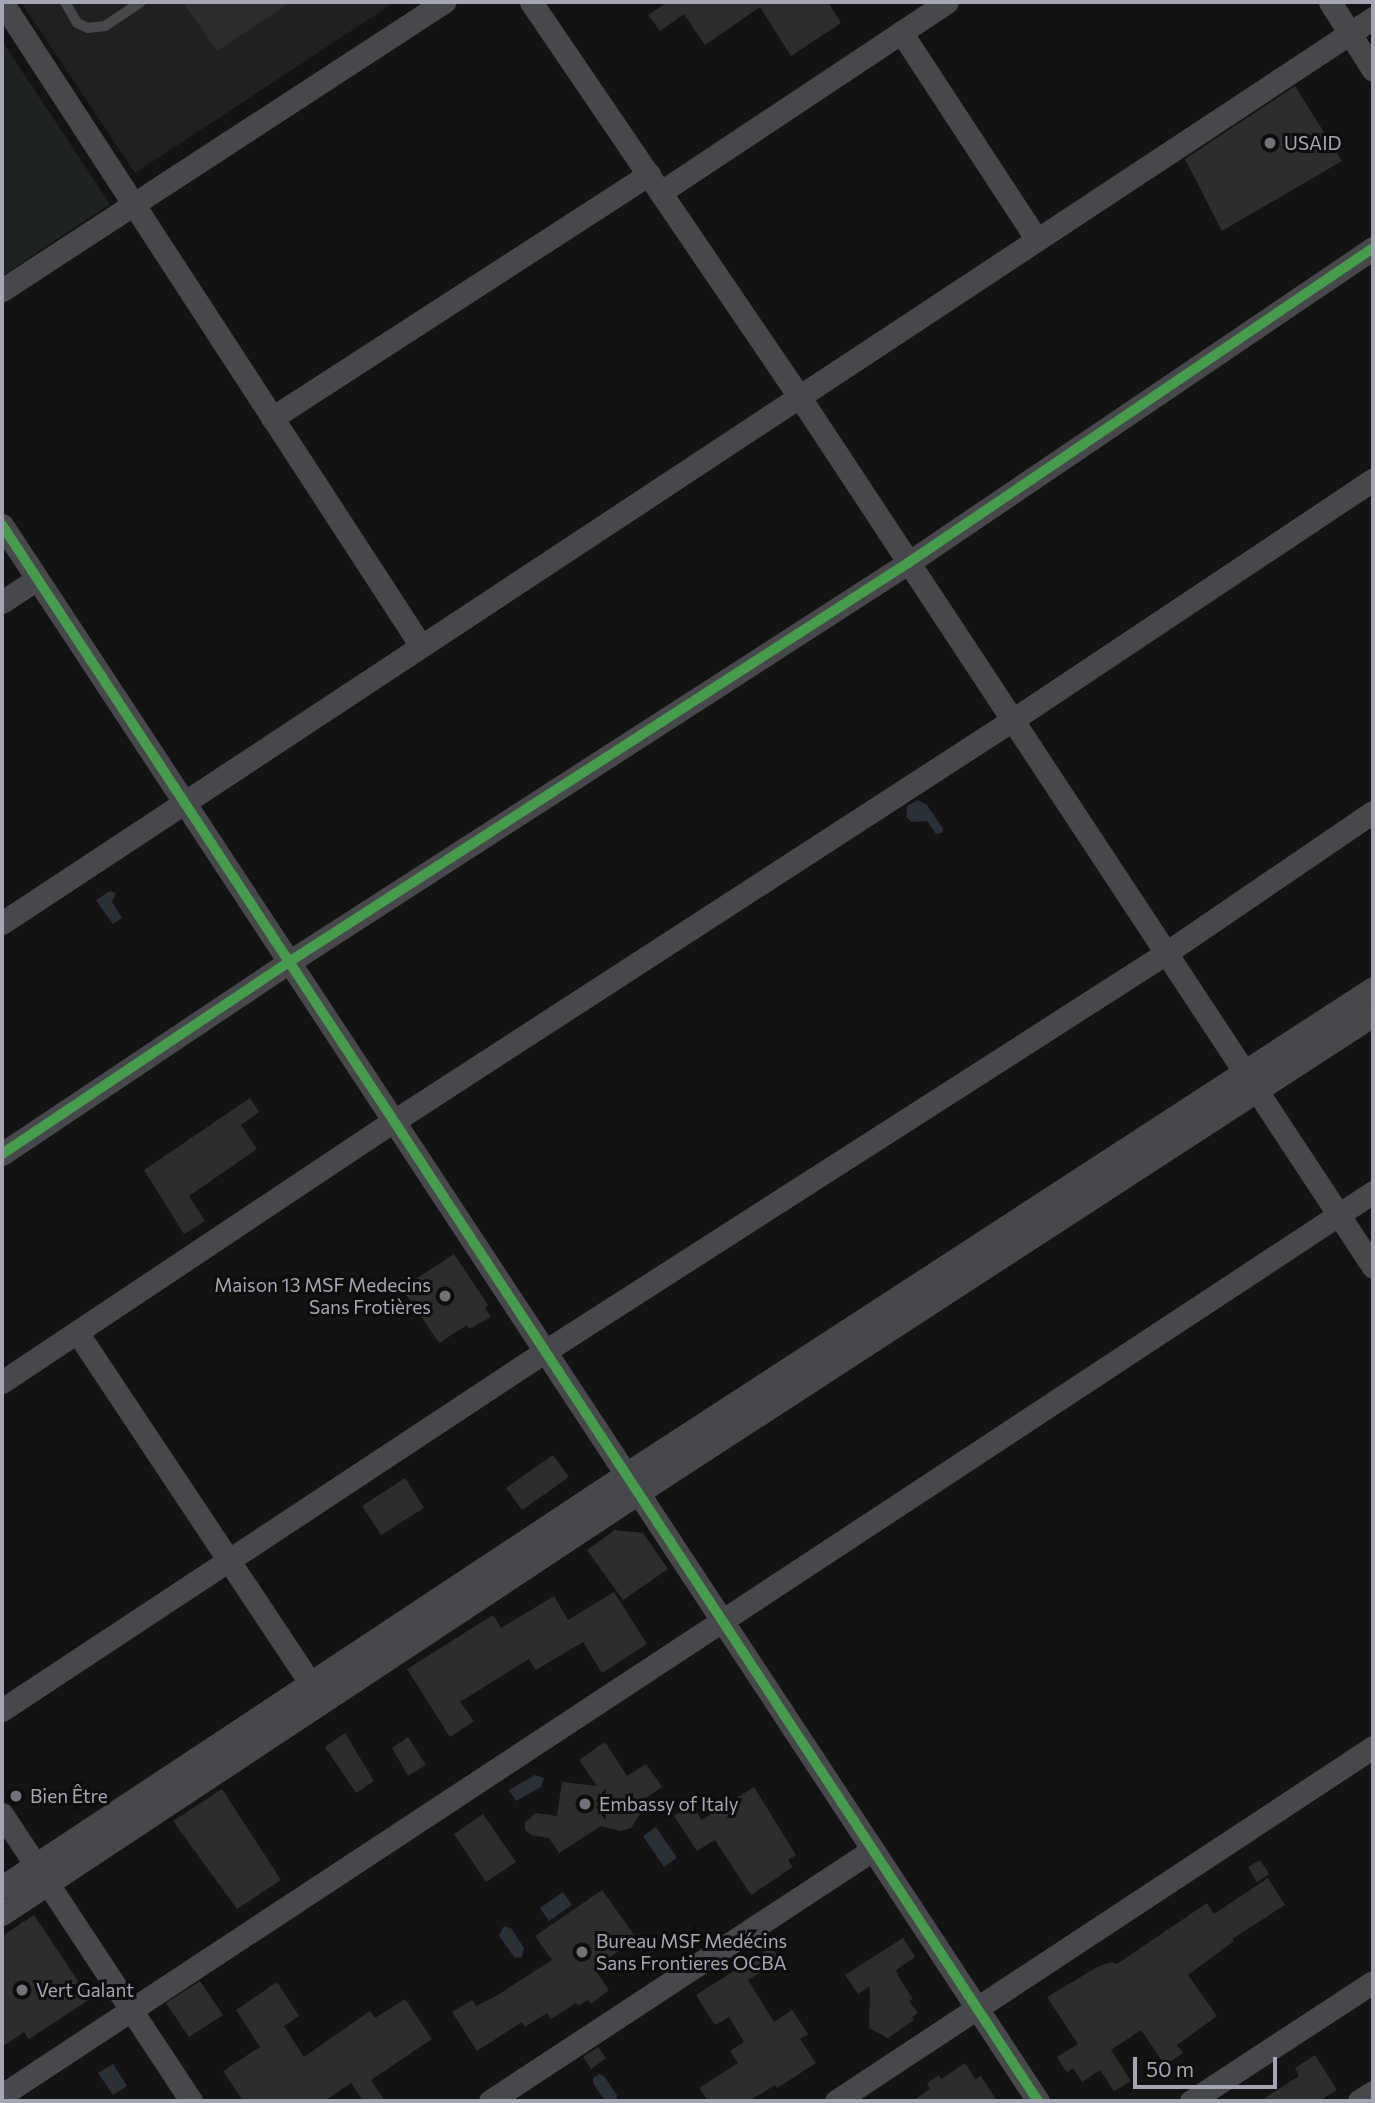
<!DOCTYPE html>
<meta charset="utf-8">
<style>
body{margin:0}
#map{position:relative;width:1375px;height:2103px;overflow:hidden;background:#131313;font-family:Commissioner,sans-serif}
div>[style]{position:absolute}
.built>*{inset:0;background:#202021}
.green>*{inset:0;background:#1d231e}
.water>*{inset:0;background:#2a3037}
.building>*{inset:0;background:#2d2d2e}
.lane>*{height:10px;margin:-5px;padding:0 5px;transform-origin:5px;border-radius:5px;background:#47484b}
.street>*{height:23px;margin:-11.5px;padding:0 11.5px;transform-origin:11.5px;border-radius:11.5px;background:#47484b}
.cycleway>*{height:10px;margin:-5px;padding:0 5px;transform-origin:5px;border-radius:5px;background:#469c4c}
.dots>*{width:19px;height:19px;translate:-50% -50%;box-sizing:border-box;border:4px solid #0d0d0e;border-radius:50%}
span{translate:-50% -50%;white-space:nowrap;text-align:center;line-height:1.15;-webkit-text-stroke:6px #0d0d0e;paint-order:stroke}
.poi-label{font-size:19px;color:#a4a7b3}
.left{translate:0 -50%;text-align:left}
.right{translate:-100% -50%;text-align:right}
.frame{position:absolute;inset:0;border:4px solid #a4a7b3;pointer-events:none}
.scale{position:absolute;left:1133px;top:2057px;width:144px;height:32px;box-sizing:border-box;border:4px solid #a4a7b3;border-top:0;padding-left:9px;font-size:21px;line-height:24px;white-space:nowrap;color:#a4a7b3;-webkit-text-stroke:5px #0d0d0e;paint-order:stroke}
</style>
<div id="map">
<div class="built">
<i style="clip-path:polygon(21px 2px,395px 2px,135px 173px)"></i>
</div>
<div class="green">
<i style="clip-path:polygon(2px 41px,110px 204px,2px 276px)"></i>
</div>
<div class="water">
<i style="clip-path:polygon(918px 800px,927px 805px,943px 829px,942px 833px,936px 834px,927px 821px,912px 822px,906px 817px,907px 806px)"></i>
<i style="clip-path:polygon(110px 891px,116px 893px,112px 902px,122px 918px,113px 924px,96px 900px)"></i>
<i style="clip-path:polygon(535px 1775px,544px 1778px,541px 1787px,516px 1801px,509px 1790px)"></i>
<i style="clip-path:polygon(656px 1827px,677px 1858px,664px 1867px,643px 1836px)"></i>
<i style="clip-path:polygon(563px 1892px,572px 1905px,549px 1921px,540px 1908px)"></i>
<i style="clip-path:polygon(504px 1926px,512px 1929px,524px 1948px,522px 1957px,515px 1958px,499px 1936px)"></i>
<i style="clip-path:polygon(113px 2064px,127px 2086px,113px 2095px,98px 2073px)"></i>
<i style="clip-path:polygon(599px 2074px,604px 2076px,617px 2095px,617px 2101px,605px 2101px,593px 2083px,593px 2078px)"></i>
</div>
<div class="building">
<i style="clip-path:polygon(183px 2px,291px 2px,217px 51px)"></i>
<i style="clip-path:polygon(668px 2px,828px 2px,841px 23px,791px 56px,760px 7px,705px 45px,684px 14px,660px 31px,648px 15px)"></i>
<i style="clip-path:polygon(1295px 86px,1342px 161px,1222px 231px,1185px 159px)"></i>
<i style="clip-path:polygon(250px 1098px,259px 1112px,241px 1125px,257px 1149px,189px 1196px,205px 1221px,184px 1234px,144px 1170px)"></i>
<i style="clip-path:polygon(454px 1254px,488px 1305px,485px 1308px,491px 1317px,469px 1329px,467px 1325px,439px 1343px,402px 1288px)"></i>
<i style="clip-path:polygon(553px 1455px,569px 1477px,522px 1510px,506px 1488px)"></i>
<i style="clip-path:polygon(405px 1478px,424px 1508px,381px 1535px,362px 1506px)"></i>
<i style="clip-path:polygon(615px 1530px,643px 1533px,668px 1569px,623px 1600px,587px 1550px)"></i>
<i style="clip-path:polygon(614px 1592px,647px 1644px,602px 1673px,583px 1642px,536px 1670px,529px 1659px,460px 1702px,474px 1721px,450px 1737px,407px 1669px,493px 1615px,501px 1628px,554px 1596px,568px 1620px)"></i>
<i style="clip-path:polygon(345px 1733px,374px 1781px,356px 1793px,325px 1747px)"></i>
<i style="clip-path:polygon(408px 1737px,426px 1765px,408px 1776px,392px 1748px)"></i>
<i style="clip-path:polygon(605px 1742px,627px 1776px,646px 1764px,662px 1787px,637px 1804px,640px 1814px,631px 1828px,621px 1831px,601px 1826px,559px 1853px,549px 1838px,531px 1835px,525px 1830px,525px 1822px,536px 1813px,557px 1816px,562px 1782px,597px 1786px,579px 1760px)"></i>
<i style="clip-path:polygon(754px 1787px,796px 1855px,788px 1860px,793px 1867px,751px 1895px,715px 1840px,697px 1851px,674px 1816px,692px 1805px,702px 1820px)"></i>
<i style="clip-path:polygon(222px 1789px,281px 1880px,237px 1909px,173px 1821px)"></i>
<i style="clip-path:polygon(483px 1814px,516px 1862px,486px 1882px,454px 1834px)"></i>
<i style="clip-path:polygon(1260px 1860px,1269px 1874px,1257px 1882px,1248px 1867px)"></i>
<i style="clip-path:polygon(1268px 1878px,1285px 1905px,1232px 1939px,1234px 1941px,1188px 1975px,1217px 2016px,1177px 2045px,1183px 2053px,1165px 2065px,1141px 2030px,1111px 2050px,1131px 2081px,1114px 2091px,1100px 2070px,1082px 2082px,1073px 2068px,1067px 2073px,1057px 2057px,1078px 2044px,1047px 1997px,1099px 1966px,1112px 1962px,1117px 1964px,1207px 1903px,1214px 1914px)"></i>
<i style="clip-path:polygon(602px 1890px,637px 1939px,594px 1968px,609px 1990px,591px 2004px,588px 2000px,578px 2006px,576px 2003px,551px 2019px,547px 2013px,525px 2027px,522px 2022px,477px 2051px,452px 2012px,472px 2000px,476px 2006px,496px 1996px,552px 1960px,535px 1936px)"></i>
<i style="clip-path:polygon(34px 1915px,90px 1999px,29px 2039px,24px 2032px,2px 2047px,2px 1936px)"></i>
<i style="clip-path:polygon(903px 1938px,915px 1957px,896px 1970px,898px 1976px,913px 1999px,909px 2001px,918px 2013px,912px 2017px,914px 2020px,888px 2038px,869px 2028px,870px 1986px,858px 1994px,845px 1975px)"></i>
<i style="clip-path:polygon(772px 1947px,780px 1960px,748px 1980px,774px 2022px,792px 2010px,808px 2034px,800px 2039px,816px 2063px,777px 2088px,775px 2085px,749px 2101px,708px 2101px,699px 2088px,738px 2063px,730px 2051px,744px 2042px,729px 2017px,715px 2025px,696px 1995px)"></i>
<i style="clip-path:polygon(200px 1981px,223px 2015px,189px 2037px,166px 2003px)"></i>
<i style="clip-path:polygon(277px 1982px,299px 2016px,284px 2026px,304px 2057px,370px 2011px,375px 2018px,405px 1999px,432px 2039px,371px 2080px,385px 2101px,363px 2101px,351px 2083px,324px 2101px,243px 2101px,223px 2071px,260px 2047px,236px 2010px)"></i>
<i style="clip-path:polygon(598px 2047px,606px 2058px,591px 2069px,583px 2057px)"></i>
<i style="clip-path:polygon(1315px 2055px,1337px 2090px,1319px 2101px,1260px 2101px,1299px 2076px,1295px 2068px)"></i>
<i style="clip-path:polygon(965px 2063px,975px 2079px,981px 2076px,997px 2101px,912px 2101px,930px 2089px,927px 2083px,939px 2075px,941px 2079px)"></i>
</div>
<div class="lane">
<i style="left:65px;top:2px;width:24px;rotate:60deg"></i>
<i style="left:77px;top:23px;width:12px;rotate:24deg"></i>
<i style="left:88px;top:28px;width:17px;rotate:-7deg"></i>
<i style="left:105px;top:26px;width:43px;rotate:-33.7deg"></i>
</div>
<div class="street">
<i style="left:2px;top:2px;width:768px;rotate:56.95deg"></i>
<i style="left:531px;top:2px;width:477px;rotate:55.8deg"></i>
<i style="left:799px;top:396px;width:1043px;rotate:56.61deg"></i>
<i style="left:1330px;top:2px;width:80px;rotate:57.7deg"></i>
<i style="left:901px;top:32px;width:246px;rotate:56.8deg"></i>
<i style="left:661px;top:192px;width:343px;rotate:-33.6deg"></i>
<i style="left:2px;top:290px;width:528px;rotate:-33.09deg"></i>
<i style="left:272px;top:418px;width:449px;rotate:-32.9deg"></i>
<i style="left:2px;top:525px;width:1886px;rotate:56.68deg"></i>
<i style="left:2px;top:602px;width:42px;rotate:-33.3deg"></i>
<i style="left:2px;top:923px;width:1643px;rotate:-33.43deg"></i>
<i style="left:2px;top:1154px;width:345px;rotate:-33.8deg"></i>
<i style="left:289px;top:962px;width:736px;rotate:-32.81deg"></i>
<i style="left:908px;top:563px;width:562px;rotate:-34.11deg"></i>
<i style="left:77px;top:1332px;width:421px;rotate:56.4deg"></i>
<i style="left:2px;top:1382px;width:471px;rotate:-33.7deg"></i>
<i style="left:394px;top:1121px;width:735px;rotate:-32.96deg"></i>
<i style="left:1011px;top:721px;width:435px;rotate:-33.7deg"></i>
<i style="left:2px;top:1710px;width:653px;rotate:-33.45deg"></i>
<i style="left:547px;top:1350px;width:735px;rotate:-32.67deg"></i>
<i style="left:1166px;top:953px;width:250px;rotate:-34.3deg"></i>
<i style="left:2px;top:1814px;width:344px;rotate:56.6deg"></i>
<i style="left:2px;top:1887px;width:748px;rotate:-33.5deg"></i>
<i style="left:626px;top:1474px;width:891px;rotate:-33.05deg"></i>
<i style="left:2px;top:1914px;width:763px;rotate:-33.5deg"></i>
<i style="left:638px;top:1493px;width:877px;rotate:-33.04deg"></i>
<i style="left:2px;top:2095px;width:1642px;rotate:-33.37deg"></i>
<i style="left:490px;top:2101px;width:458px;rotate:-33.3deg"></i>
<i style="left:836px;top:2101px;width:643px;rotate:-33.39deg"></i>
<i style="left:1191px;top:2101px;width:217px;rotate:-33.2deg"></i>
<i style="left:1359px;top:2101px;width:17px;rotate:-33deg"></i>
</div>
<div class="cycleway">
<i style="left:2px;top:525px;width:1886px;rotate:56.68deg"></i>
<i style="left:2px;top:1154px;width:345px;rotate:-33.8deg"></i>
<i style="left:289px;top:962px;width:736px;rotate:-32.81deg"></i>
<i style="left:908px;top:563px;width:562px;rotate:-34.11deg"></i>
</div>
<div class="dots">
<i style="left:1270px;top:143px;background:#71737b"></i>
<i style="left:445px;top:1296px;background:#71737b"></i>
<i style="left:16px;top:1796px;background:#71737b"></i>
<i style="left:585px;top:1804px;background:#71737b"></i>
<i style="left:582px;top:1952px;background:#71737b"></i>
<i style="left:22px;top:1990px;background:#71737b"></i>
</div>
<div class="poi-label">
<span class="left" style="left:1284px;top:143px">USAID</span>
<span class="right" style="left:431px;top:1296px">Maison 13 MSF Medecins<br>Sans Frotières</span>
<span class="left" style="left:30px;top:1796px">Bien Être</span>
<span class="left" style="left:599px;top:1804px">Embassy of Italy</span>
<span class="left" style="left:596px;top:1952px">Bureau MSF Medécins<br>Sans Frontieres OCBA</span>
<span class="left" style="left:36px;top:1990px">Vert Galant</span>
</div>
<div class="frame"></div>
<div class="scale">50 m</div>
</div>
